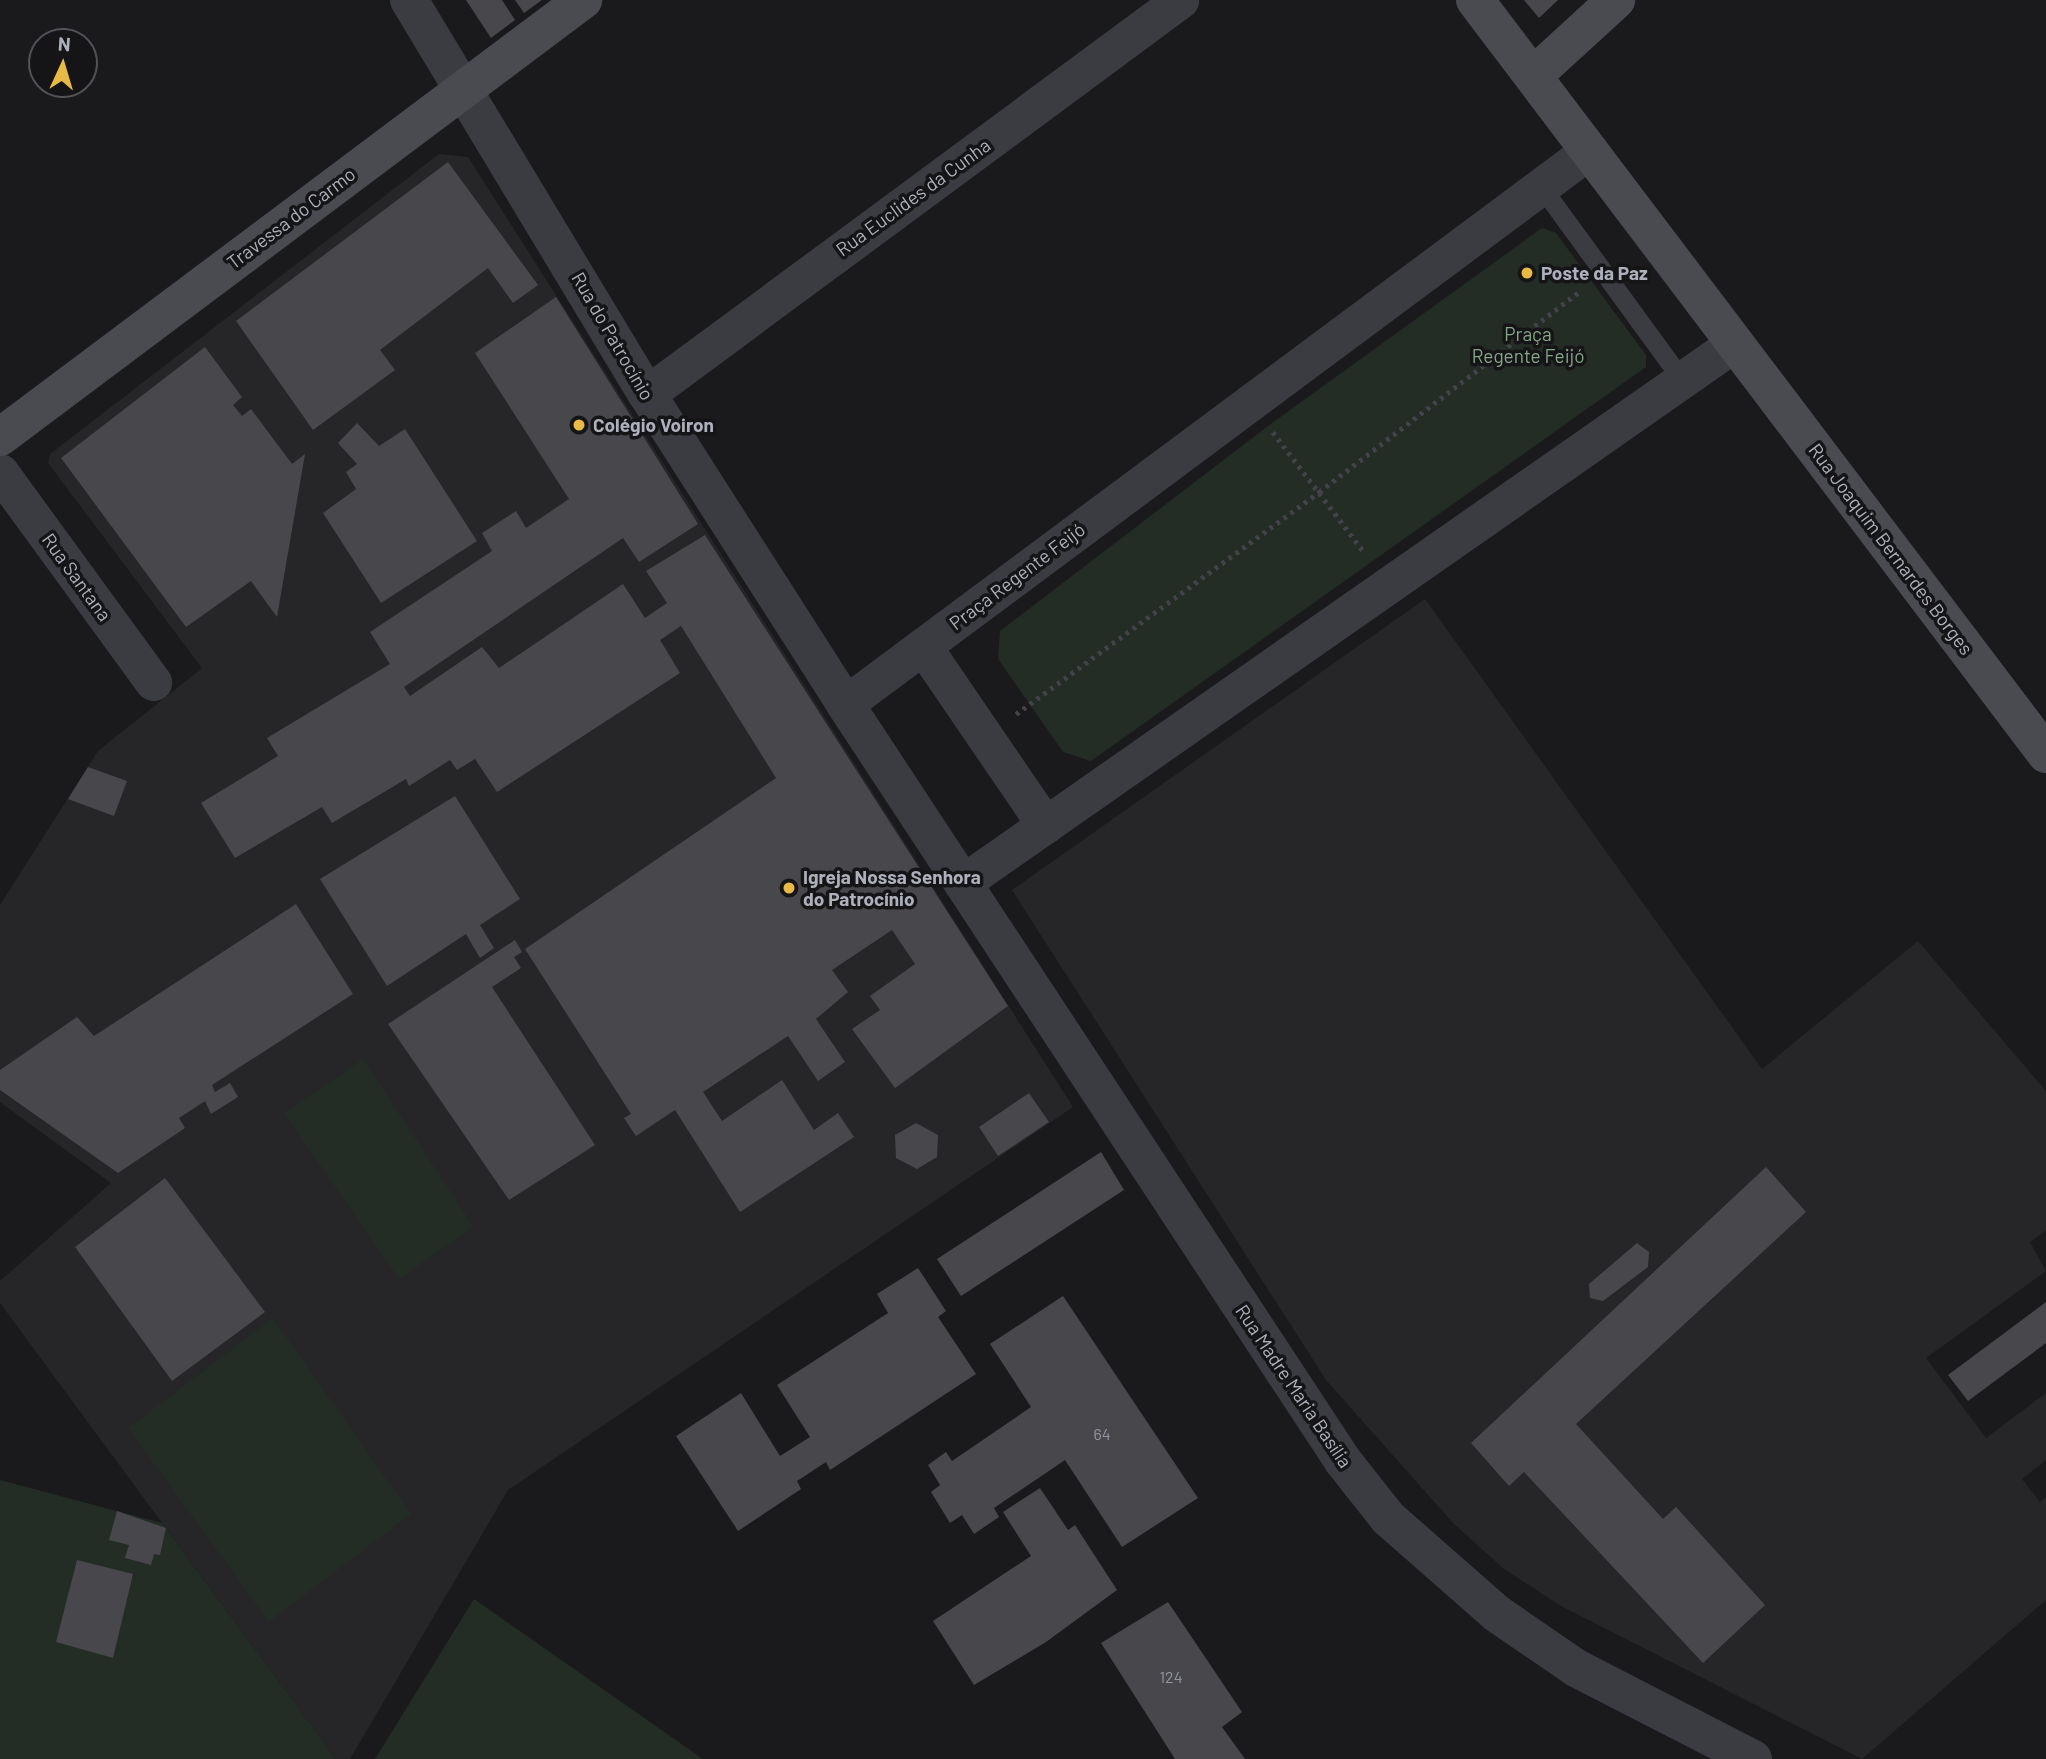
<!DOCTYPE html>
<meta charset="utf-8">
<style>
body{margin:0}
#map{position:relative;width:2046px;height:1759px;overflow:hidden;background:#1a1a1c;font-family:Barlow,sans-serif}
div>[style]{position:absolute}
.built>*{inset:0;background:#262629}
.green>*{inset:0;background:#242c26}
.building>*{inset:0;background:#48474c}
.path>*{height:4.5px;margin-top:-2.25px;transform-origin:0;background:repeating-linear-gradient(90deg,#424348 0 3.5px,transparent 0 8.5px)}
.service>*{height:19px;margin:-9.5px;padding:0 9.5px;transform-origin:9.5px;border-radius:9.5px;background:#3b3c41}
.minor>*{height:37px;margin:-18.5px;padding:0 18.5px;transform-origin:18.5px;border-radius:18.5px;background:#3b3c41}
.tertiary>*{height:38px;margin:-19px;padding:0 19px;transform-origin:19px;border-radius:19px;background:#3b3c41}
.secondary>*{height:38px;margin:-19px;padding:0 19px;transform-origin:19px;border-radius:19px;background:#4a4b51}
.dots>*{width:19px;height:19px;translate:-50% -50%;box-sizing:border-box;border:4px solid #151517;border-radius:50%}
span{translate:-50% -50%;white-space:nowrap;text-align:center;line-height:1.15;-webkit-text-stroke:7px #151517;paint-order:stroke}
.number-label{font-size:16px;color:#94969f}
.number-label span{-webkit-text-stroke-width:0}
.street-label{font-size:19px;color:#aeb1bb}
.poi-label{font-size:19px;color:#aeb1bb;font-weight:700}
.left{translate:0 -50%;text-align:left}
.park-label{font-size:19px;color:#86a589}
.north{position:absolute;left:28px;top:28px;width:70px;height:70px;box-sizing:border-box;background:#151517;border:2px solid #525359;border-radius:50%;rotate:4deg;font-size:19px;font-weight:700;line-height:28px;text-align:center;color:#aeb1bb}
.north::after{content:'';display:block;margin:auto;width:24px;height:32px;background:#e9b946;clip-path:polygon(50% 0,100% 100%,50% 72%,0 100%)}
</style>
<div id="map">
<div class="built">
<i style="clip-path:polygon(439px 154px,468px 157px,1073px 1107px,508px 1490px,350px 1759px,336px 1759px,0 1303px,0 1281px,111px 1183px,0 1102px,0 905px,98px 751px,202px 668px,48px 463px,50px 454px)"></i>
<i style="clip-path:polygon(1425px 599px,1762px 1069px,1918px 941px,2046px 1091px,2046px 1230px,2030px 1242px,2046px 1271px,1926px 1358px,1986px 1438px,2046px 1393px,2046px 1460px,2022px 1479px,2040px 1502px,2046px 1497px,2046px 1600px,1862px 1759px,1561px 1606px,1504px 1569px,1453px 1523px,1326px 1380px,1012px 890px)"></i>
</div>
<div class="green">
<i style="clip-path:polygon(1542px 228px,1556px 233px,1646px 355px,1646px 367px,1091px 761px,1063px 752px,998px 659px,1000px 631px,1268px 426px)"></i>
<i style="clip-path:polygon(363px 1059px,474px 1227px,399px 1279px,284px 1113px)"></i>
<i style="clip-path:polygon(273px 1318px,411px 1514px,269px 1622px,128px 1428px)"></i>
<i style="clip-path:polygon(0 1480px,162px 1523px,336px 1759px,0 1759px)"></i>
<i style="clip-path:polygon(474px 1599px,703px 1759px,375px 1759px)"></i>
</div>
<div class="building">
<i style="clip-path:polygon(466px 0,502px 0,515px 20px,491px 38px)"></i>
<i style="clip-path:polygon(515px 0,542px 0,524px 13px)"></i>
<i style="clip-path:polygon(1524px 0,1558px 0,1539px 18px)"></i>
<i style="clip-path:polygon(448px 162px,538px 285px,513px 303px,488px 268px,380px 350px,395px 370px,313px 430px,236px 321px)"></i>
<i style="clip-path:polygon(556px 297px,698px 524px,639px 562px,623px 538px,404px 687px,410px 696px,482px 647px,499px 668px,623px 584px,645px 618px,667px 603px,646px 571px,705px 535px,1008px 1006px,895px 1088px,852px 1029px,880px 1010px,870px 996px,915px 964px,892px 930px,832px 970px,848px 992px,816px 1019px,845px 1062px,818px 1081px,788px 1036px,703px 1092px,722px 1121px,782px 1080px,814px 1130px,838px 1113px,854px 1137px,740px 1212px,675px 1110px,636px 1136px,624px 1118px,631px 1114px,525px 949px,776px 778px,681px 626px,660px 640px,680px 673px,497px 792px,475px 759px,457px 770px,450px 760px,409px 786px,406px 779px,332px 823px,322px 807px,235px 858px,201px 803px,278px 756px,267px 738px,390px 664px,370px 632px,492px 551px,482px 533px,516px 511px,526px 528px,569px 499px,475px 353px)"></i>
<i style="clip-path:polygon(205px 347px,242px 397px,233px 405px,242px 416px,251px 409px,292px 464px,305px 454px,277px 617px,251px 581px,186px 627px,61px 458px)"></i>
<i style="clip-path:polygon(357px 423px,379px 446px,405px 429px,477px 541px,381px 603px,323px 513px,356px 489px,346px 472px,357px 464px,338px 443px)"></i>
<i style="clip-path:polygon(88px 767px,127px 781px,114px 816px,68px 799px)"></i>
<i style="clip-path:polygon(455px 796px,520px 899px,480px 925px,494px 948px,480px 958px,466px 934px,387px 986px,320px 879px)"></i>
<i style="clip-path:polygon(296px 904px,353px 994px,212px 1085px,215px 1092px,230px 1083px,238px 1097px,211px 1114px,205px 1101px,179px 1118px,185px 1128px,118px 1173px,0 1090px,0 1070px,77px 1017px,94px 1036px)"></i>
<i style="clip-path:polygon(515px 940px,522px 952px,514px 957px,521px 968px,492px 987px,595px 1145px,509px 1200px,388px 1024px)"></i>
<i style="clip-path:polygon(1029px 1093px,1049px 1122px,998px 1156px,979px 1127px)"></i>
<i style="clip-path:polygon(916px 1123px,938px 1135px,937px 1157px,917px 1169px,896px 1158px,895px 1135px)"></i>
<i style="clip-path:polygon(1101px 1152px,1124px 1190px,961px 1296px,937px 1259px)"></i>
<i style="clip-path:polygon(1766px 1167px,1806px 1212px,1576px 1424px,1663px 1519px,1676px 1507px,1765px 1605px,1703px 1663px,1524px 1472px,1509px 1486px,1471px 1443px)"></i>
<i style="clip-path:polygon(165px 1178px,265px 1312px,172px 1381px,75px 1247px)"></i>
<i style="clip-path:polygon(1637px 1243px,1649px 1252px,1648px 1267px,1603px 1301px,1590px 1298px,1589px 1284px)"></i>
<i style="clip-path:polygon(918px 1268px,946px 1311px,938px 1317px,976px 1374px,830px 1470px,826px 1462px,797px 1481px,801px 1489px,738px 1531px,676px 1436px,741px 1393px,780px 1456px,810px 1437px,777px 1385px,888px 1313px,877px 1294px)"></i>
<i style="clip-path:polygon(1063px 1296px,1198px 1498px,1122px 1547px,1065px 1460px,994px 1508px,999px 1517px,974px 1534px,962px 1515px,950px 1523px,931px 1492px,940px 1485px,928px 1465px,946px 1452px,952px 1461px,1031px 1407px,990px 1344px)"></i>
<i style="clip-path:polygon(2046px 1302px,2046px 1343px,1968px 1401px,1948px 1375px)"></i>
<i style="clip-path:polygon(1040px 1488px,1068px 1530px,1075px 1525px,1117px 1590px,1046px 1642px,974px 1685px,933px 1621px,1031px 1556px,1003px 1512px)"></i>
<i style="clip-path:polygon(117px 1511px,166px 1528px,160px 1555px,154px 1554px,151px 1565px,125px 1558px,129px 1545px,109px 1540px)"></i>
<i style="clip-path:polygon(77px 1560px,133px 1574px,113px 1658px,56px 1642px)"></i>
<i style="clip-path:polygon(1168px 1602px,1242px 1712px,1222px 1727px,1245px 1759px,1175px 1759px,1101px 1643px)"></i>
</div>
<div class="path">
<i style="left:1273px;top:432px;width:152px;rotate:52.8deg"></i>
<i style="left:1016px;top:714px;width:376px;rotate:-36.2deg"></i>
<i style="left:1319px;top:492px;width:329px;rotate:-37.6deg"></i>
</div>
<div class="service">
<i style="left:1540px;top:185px;width:241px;rotate:53.9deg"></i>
</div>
<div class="minor">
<i style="left:647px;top:394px;width:663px;rotate:-36.47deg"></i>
<i style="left:0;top:472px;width:260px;rotate:53.9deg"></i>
<i style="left:923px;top:646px;width:217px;rotate:55.7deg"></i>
<i style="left:845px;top:704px;width:928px;rotate:-36.64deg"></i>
<i style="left:962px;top:883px;width:943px;rotate:-34.94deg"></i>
</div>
<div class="tertiary">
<i style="left:409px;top:0;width:460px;rotate:58.9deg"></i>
<i style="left:647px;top:394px;width:368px;rotate:57.4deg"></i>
<i style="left:845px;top:704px;width:906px;rotate:56.66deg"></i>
<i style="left:1343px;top:1461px;width:73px;rotate:51.7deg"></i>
<i style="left:1388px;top:1518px;width:144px;rotate:41.3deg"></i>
<i style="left:1496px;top:1613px;width:97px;rotate:34.5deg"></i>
<i style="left:1576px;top:1668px;width:199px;rotate:27.2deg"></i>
</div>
<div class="secondary">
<i style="left:1475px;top:0;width:946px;rotate:52.86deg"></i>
<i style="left:1533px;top:76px;width:113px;rotate:-42.5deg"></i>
<i style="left:0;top:437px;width:729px;rotate:-36.85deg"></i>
</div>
<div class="dots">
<i style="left:1527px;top:273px;background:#e9b946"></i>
<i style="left:579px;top:425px;background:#e9b946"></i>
<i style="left:789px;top:888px;background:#e9b946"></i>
</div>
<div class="number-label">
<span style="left:1102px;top:1434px">64</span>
<span style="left:1171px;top:1677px">124</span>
</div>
<div class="street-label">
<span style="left:913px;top:197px;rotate:-36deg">Rua Euclides da Cunha</span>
<span style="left:291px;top:218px;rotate:-37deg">Travessa do Carmo</span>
<span style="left:613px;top:336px;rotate:60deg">Rua do Patrocínio</span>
<span style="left:1891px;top:549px;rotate:53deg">Rua Joaquim Bernardes Borges</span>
<span style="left:1017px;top:576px;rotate:-37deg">Praça Regente Feijó</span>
<span style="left:77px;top:577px;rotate:54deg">Rua Santana</span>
<span style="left:1294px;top:1386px;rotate:56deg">Rua Madre Maria Basília</span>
</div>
<div class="poi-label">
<span class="left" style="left:1541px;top:273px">Poste da Paz</span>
<span class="left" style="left:593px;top:425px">Colégio Voiron</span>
<span class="left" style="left:803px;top:888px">Igreja Nossa Senhora<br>do Patrocínio</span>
</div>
<div class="park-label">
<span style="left:1528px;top:345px">Praça<br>Regente Feijó</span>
</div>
<div class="north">N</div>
</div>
